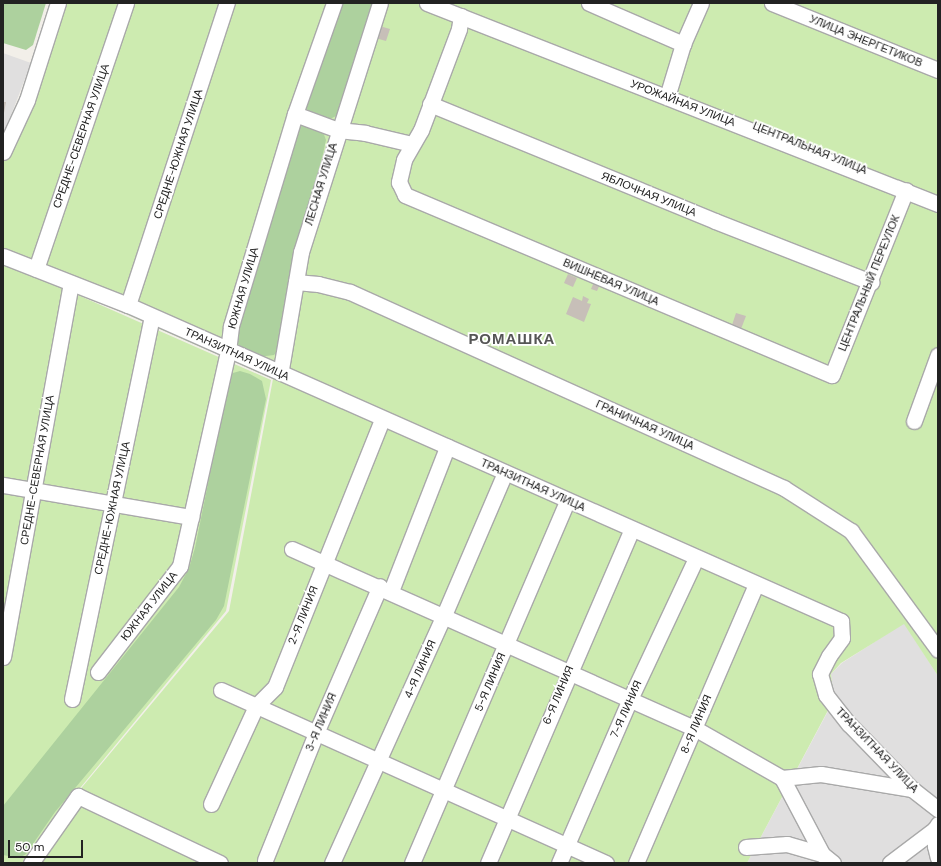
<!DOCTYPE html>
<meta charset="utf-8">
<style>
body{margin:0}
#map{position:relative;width:941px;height:866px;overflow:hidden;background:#f2efe9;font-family:"DM Sans",sans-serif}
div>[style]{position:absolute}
.residential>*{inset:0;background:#e0dfdf}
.grass>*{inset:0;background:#cdebb0}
.forest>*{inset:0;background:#add19e}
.building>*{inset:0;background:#c7bfb8}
.roads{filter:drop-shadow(1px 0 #a9a9a9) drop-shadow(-1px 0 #a9a9a9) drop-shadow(0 1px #a9a9a9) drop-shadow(0 -1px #a9a9a9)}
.minor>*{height:15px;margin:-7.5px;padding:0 7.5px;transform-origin:7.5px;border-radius:7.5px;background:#fff}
span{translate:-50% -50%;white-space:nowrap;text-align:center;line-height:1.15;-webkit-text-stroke:3.5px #fff;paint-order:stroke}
.street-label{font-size:11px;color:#222}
.district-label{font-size:15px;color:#555;font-weight:700;letter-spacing:1px}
.frame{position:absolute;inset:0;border:4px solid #222;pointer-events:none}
.scale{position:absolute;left:8px;top:840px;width:75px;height:18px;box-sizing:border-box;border:2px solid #222;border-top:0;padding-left:5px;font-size:12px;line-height:14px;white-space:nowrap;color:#222;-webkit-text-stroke:3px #fff;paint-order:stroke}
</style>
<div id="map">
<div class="residential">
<i style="clip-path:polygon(3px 53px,31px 63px,3px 136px)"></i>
<i style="clip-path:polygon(904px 623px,938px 676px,938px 863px,747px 863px,834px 700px,831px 674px,842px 663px)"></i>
</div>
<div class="grass">
<i style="clip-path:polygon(53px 3px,938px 3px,938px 676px,904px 624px,841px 663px,831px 674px,834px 699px,747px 863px,232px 863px,78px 792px,229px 611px,273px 379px,3px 260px,3px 146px)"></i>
<i style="clip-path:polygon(3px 262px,271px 380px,226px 611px,76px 793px,227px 863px,3px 863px)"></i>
</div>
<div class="forest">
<i style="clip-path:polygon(3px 3px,46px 3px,33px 45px,26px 50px,3px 43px)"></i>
<i style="clip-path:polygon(338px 3px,373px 3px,338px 115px,332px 118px,325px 118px,308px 111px,304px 103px)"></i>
<i style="clip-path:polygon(303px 123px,323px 132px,326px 140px,323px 154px,292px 264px,279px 349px,274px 355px,258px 357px,236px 343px,234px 324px,298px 124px)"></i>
<i style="clip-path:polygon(240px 371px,250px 374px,262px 381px,266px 399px,224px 606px,216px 620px,55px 812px,26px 854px,19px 858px,3px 855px,3px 806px,179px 587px,189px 568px,195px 548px,229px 379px,233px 373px)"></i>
</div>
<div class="building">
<i style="clip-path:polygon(376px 25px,390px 29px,386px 41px,372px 37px)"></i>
<i style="clip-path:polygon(3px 102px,6px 102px,4px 113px,3px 113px)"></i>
<i style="clip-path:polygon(568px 274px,577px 278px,573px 287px,564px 283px)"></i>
<i style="clip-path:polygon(594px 282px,600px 284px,597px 291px,591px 289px)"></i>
<i style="clip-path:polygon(583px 296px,589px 299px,587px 303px,591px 304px,584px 322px,566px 314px,573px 297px,582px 301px)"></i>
<i style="clip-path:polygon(736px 313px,746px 316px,741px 329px,732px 325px)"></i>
</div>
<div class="roads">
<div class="minor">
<i style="left:427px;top:3px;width:549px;rotate:21.47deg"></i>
<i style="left:589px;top:3px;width:103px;rotate:23.6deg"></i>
<i style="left:772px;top:3px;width:179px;rotate:22deg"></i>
<i style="left:461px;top:16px;width:13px;rotate:99deg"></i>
<i style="left:459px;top:29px;width:108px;rotate:110.6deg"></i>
<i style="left:421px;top:130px;width:34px;rotate:120deg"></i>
<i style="left:404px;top:160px;width:23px;rotate:103deg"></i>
<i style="left:399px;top:182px;width:14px;rotate:65deg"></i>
<i style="left:405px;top:195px;width:463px;rotate:22.9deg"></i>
<i style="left:832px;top:375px;width:199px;rotate:-68.2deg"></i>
<i style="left:667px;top:97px;width:55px;rotate:-73.2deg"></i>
<i style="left:683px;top:44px;width:45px;rotate:-66.3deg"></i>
<i style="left:430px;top:104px;width:308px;rotate:22.3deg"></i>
<i style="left:715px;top:221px;width:168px;rotate:21.4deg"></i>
<i style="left:295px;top:114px;width:46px;rotate:20.4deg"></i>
<i style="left:338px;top:130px;width:27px;rotate:6deg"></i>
<i style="left:365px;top:133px;width:48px;rotate:13.2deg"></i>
<i style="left:3px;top:152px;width:57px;rotate:-65.2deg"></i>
<i style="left:27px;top:100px;width:102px;rotate:-72.3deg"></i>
<i style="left:3px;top:256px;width:134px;rotate:21.4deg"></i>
<i style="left:128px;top:305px;width:780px;rotate:23.9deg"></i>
<i style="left:841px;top:621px;width:17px;rotate:87deg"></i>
<i style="left:842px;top:638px;width:22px;rotate:126deg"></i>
<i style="left:829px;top:656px;width:20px;rotate:117deg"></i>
<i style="left:820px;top:674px;width:22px;rotate:74deg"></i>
<i style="left:826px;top:695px;width:37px;rotate:52deg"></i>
<i style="left:849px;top:724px;width:91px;rotate:45.9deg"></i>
<i style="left:912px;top:789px;width:33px;rotate:38deg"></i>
<i style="left:36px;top:269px;width:281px;rotate:-71.3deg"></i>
<i style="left:296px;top:282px;width:22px;rotate:5deg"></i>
<i style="left:318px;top:284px;width:33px;rotate:14deg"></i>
<i style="left:350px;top:292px;width:476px;rotate:24.3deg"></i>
<i style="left:784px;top:488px;width:80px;rotate:32.7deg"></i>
<i style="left:851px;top:531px;width:147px;rotate:53.8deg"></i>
<i style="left:128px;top:305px;width:318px;rotate:-71.9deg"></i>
<i style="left:281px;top:369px;width:119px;rotate:-80.3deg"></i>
<i style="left:301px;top:252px;width:261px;rotate:-72.4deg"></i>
<i style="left:914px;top:421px;width:70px;rotate:-70deg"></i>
<i style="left:3px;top:485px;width:191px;rotate:9.7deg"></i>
<i style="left:292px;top:549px;width:442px;rotate:24deg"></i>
<i style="left:696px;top:729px;width:99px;rotate:29.7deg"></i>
<i style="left:782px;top:778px;width:39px;rotate:-6deg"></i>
<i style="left:821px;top:774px;width:92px;rotate:9.4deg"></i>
<i style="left:391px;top:591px;width:155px;rotate:-68.7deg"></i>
<i style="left:3px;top:657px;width:380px;rotate:-79.7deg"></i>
<i style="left:98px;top:672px;width:134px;rotate:-52.3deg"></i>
<i style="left:180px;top:566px;width:220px;rotate:-77.4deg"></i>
<i style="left:228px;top:351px;width:25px;rotate:-83deg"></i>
<i style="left:231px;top:326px;width:221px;rotate:-73.2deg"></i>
<i style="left:295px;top:114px;width:118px;rotate:-70.6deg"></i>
<i style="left:221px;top:690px;width:422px;rotate:24.2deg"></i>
<i style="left:72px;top:699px;width:391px;rotate:-78.2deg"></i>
<i style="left:782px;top:778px;width:86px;rotate:62.2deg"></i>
<i style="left:822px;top:854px;width:14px;rotate:39deg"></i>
<i style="left:211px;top:804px;width:108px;rotate:-65.3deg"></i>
<i style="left:256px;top:706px;width:27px;rotate:-45deg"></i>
<i style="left:275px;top:687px;width:289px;rotate:-68.2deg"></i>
<i style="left:938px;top:824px;width:6px;rotate:121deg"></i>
<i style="left:935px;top:829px;width:17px;rotate:90deg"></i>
<i style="left:935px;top:846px;width:12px;rotate:76deg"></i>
<i style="left:746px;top:847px;width:41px;rotate:-4.2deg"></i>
<i style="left:787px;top:844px;width:36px;rotate:16deg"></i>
<i style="left:265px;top:860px;width:137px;rotate:-68.1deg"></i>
<i style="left:316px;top:733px;width:160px;rotate:-66.5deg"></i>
<i style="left:31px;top:863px;width:82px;rotate:-55deg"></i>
<i style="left:78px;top:796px;width:157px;rotate:25.3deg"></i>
<i style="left:332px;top:863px;width:272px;rotate:-65.7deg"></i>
<i style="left:444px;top:615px;width:155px;rotate:-66.8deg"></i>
<i style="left:412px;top:863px;width:394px;rotate:-66.8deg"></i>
<i style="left:488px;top:863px;width:364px;rotate:-66.7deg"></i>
<i style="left:559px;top:863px;width:179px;rotate:-66.6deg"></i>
<i style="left:630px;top:699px;width:156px;rotate:-64.9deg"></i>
<i style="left:636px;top:863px;width:304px;rotate:-66.7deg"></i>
<i style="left:890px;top:863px;width:56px;rotate:-37.1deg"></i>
</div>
</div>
<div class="street-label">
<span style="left:866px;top:41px;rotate:22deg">УЛИЦА ЭНЕРГЕТИКОВ</span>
<span style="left:683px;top:103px;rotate:21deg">УРОЖАЙНАЯ УЛИЦА</span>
<span style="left:81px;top:136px;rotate:-71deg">СРЕДНЕ-СЕВЕРНАЯ УЛИЦА</span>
<span style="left:810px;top:148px;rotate:22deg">ЦЕНТРАЛЬНАЯ УЛИЦА</span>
<span style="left:178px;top:154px;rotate:-72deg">СРЕДНЕ-ЮЖНАЯ УЛИЦА</span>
<span style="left:321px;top:184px;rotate:-73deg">ЛЕСНАЯ УЛИЦА</span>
<span style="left:649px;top:194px;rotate:22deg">ЯБЛОЧНАЯ УЛИЦА</span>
<span style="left:611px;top:282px;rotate:23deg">ВИШНЁВАЯ УЛИЦА</span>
<span style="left:869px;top:283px;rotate:-68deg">ЦЕНТРАЛЬНЫЙ ПЕРЕУЛОК</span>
<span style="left:243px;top:288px;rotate:-74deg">ЮЖНАЯ УЛИЦА</span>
<span style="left:237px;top:354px;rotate:24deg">ТРАНЗИТНАЯ УЛИЦА</span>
<span style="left:645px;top:425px;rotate:24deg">ГРАНИЧНАЯ УЛИЦА</span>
<span style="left:37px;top:470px;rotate:-80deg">СРЕДНЕ-СЕВЕРНАЯ УЛИЦА</span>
<span style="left:533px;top:485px;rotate:24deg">ТРАНЗИТНАЯ УЛИЦА</span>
<span style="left:112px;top:508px;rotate:-78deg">СРЕДНЕ-ЮЖНАЯ УЛИЦА</span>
<span style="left:149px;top:606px;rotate:-52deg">ЮЖНАЯ УЛИЦА</span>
<span style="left:303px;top:615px;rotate:-68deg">2-Я ЛИНИЯ</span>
<span style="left:420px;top:669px;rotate:-66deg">4-Я ЛИНИЯ</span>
<span style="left:490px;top:682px;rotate:-67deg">5-Я ЛИНИЯ</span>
<span style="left:558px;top:695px;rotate:-67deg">6-Я ЛИНИЯ</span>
<span style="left:626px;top:709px;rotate:-66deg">7-Я ЛИНИЯ</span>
<span style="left:321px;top:722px;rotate:-67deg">3-Я ЛИНИЯ</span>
<span style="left:696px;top:724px;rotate:-67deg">8-Я ЛИНИЯ</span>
<span style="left:877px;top:750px;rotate:46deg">ТРАНЗИТНАЯ УЛИЦА</span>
</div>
<div class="district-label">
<span style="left:512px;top:340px">РОМАШКА</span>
</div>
<div class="frame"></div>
<div class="scale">50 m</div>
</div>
